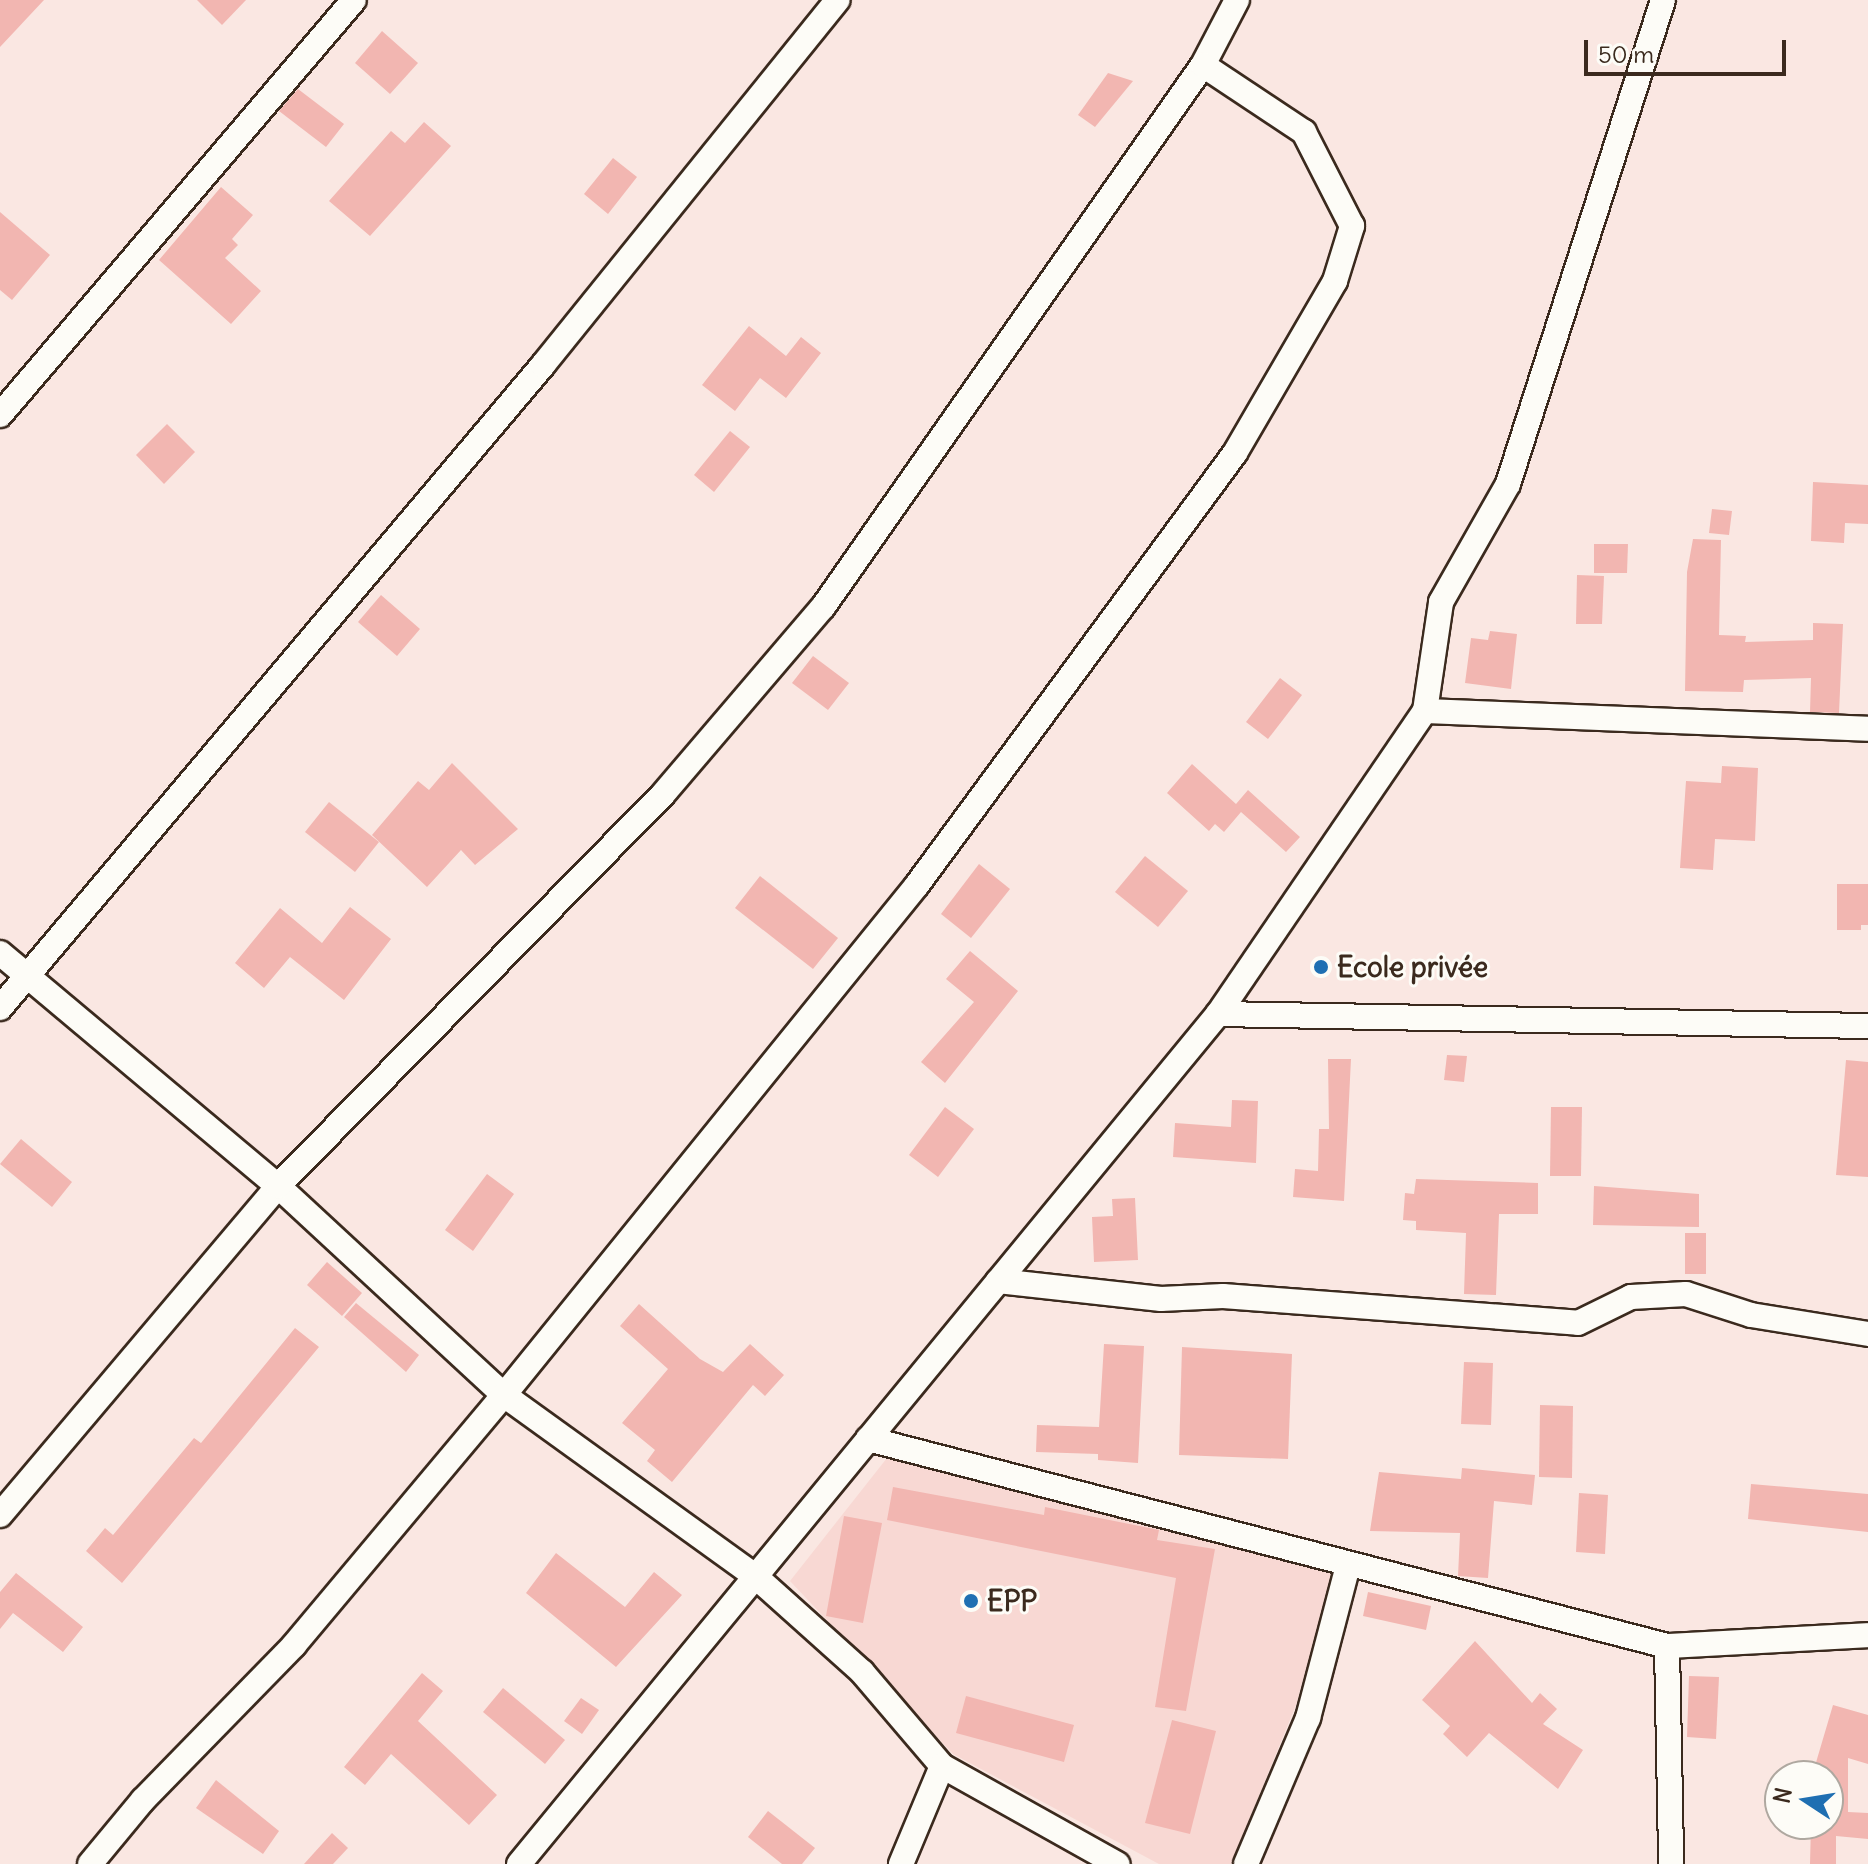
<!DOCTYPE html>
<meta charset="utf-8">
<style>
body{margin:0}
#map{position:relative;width:1868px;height:1864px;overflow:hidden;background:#fae7e2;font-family:Delius,sans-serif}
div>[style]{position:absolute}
.built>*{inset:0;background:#f8d8d3}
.building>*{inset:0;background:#f2b6b1}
.roads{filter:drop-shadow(2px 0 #3b2a1e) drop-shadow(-2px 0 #3b2a1e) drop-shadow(0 2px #3b2a1e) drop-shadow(0 -2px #3b2a1e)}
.street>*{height:24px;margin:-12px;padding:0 12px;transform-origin:12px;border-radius:12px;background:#fdfcf7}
.dots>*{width:22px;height:22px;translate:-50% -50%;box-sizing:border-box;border:4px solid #fdfcf7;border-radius:50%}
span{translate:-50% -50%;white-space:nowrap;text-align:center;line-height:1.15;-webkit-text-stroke:6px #fdfcf7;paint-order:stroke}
.poi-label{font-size:28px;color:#3b2a1e;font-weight:700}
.left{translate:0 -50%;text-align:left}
.north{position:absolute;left:1764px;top:1760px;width:80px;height:80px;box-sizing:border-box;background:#fdfcf7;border:2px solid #afa8a0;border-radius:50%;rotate:282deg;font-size:22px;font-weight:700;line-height:32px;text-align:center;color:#3b2a1e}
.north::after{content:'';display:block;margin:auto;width:28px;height:36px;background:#1f6fb2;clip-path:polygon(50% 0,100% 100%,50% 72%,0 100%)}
.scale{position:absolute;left:1584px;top:40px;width:202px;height:36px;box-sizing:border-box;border:4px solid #3b2a1e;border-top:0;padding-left:10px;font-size:24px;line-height:28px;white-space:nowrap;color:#3b2a1e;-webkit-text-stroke:6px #fdfcf7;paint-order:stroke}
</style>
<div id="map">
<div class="built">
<i style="clip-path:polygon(887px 1458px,1333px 1570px,1296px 1705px,1231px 1864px,1159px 1864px,953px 1754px,790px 1581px)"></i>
</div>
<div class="building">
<i style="clip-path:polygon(0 0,44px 0,0 47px)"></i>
<i style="clip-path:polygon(197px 0,246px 0,222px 25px)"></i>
<i style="clip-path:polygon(382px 31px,418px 63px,390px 94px,355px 63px)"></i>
<i style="clip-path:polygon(1108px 73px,1133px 81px,1095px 127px,1078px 115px)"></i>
<i style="clip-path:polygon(298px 89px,344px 124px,326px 147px,279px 111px)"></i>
<i style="clip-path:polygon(424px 122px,451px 146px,370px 236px,329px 201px,391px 131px,405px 143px)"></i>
<i style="clip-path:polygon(613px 158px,637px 177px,608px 214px,584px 194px)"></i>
<i style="clip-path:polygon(221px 187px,253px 215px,232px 239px,238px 245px,225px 258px,261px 291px,231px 324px,159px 260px)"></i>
<i style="clip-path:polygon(0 212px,50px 255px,12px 300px,0 290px)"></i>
<i style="clip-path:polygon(749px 326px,786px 356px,801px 337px,821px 353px,786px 398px,760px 378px,735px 411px,702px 385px)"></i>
<i style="clip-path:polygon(167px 424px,195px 452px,164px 484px,136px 455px)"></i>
<i style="clip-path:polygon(730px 431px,750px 447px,714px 492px,694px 475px)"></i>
<i style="clip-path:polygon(1813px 482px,1868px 485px,1868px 524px,1845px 523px,1844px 543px,1811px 541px)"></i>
<i style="clip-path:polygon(1712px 509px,1732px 511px,1729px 535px,1709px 533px)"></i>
<i style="clip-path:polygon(1693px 539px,1721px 540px,1719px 635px,1746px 636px,1745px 642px,1813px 640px,1813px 623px,1843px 624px,1839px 713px,1810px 712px,1811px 678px,1744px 680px,1743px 692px,1685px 691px,1687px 572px)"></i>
<i style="clip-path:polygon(1594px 544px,1628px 544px,1627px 573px,1594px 573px)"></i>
<i style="clip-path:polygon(1577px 575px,1604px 576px,1602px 624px,1576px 624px)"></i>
<i style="clip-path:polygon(381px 595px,420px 629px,397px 656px,358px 622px)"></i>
<i style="clip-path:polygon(1490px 631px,1517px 634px,1511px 689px,1465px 683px,1471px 638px,1488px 640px)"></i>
<i style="clip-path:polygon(813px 656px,849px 683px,828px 710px,792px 683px)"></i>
<i style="clip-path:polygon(1280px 678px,1302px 695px,1268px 739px,1246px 722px)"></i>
<i style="clip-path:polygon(452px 763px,518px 829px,475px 865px,461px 850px,427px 887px,372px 835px,418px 781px,429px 790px)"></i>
<i style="clip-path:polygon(1192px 764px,1236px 804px,1248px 790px,1300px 837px,1286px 852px,1241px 812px,1224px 832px,1215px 824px,1209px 831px,1167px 793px)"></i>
<i style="clip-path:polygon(1722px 766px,1758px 768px,1755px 841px,1715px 839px,1713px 870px,1680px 868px,1686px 781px,1721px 783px)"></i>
<i style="clip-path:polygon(329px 802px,379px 842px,355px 872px,305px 832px)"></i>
<i style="clip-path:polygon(1145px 856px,1188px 891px,1158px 927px,1115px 892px)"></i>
<i style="clip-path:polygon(979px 864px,1010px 889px,971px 938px,941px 914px)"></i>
<i style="clip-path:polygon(760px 876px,838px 938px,813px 969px,735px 908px)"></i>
<i style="clip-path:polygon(1837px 884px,1868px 884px,1868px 925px,1861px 925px,1861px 930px,1837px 930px)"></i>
<i style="clip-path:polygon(350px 907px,391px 939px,344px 1000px,290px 957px,264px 988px,235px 963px,280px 908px,322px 943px)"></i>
<i style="clip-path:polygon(970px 951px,1018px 991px,945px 1083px,921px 1062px,974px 1002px,946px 979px)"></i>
<i style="clip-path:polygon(1447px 1055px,1467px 1056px,1464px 1082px,1444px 1080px)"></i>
<i style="clip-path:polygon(1328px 1059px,1351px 1059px,1344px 1201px,1293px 1197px,1295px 1169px,1318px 1171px,1319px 1129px,1329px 1129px)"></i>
<i style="clip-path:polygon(1846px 1060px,1868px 1062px,1868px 1177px,1836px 1175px)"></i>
<i style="clip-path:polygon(1232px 1100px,1258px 1101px,1256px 1163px,1173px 1157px,1175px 1123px,1231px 1127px)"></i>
<i style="clip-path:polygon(945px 1107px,974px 1129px,938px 1177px,909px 1155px)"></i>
<i style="clip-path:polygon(1551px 1107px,1582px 1107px,1581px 1176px,1550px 1176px)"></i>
<i style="clip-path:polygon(21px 1139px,72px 1182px,52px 1207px,0 1164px)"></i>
<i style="clip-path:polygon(487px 1174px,514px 1194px,473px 1251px,445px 1230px)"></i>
<i style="clip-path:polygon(1416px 1179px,1538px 1183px,1538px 1214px,1499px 1214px,1496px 1295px,1464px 1294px,1466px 1233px,1416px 1230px,1416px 1221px,1403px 1220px,1405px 1193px,1414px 1194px)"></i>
<i style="clip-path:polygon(1594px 1186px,1699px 1194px,1699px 1227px,1593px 1225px)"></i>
<i style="clip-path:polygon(1135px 1198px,1138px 1260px,1094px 1262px,1092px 1217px,1113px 1216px,1112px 1199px)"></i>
<i style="clip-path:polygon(1685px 1233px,1706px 1233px,1706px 1274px,1685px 1274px)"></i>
<i style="clip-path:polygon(327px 1262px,362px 1293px,342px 1316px,307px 1285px)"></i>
<i style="clip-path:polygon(356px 1303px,419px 1355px,406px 1372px,344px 1317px)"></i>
<i style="clip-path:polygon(639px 1304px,700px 1359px,723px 1372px,750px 1344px,784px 1375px,765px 1396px,753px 1385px,672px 1482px,647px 1461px,655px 1450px,622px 1423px,668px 1369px,620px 1326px)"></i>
<i style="clip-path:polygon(295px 1328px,319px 1347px,122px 1583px,86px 1551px,105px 1528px,113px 1535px,194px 1438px,201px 1443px)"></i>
<i style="clip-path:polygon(1104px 1344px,1144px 1346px,1138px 1463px,1098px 1460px,1098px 1454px,1036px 1452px,1037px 1425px,1099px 1427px)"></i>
<i style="clip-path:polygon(1182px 1347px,1292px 1354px,1288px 1459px,1179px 1455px)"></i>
<i style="clip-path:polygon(1464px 1362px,1493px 1363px,1491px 1425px,1461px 1424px)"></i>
<i style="clip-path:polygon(1540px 1405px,1573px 1406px,1572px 1478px,1539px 1477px)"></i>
<i style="clip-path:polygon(1462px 1468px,1535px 1475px,1532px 1505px,1494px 1501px,1488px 1578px,1458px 1576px,1460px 1533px,1370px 1531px,1379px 1472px,1461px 1479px)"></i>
<i style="clip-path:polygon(1751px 1484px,1868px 1494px,1868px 1532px,1748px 1519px)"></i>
<i style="clip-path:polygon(893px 1487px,1044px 1515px,1045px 1507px,1159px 1530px,1157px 1540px,1215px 1549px,1186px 1711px,1155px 1707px,1176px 1578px,887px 1520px)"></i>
<i style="clip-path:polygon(1579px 1493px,1608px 1495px,1605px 1554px,1576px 1552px)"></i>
<i style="clip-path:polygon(844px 1516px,882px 1523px,863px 1623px,826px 1616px)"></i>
<i style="clip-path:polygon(556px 1553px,625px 1607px,654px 1572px,682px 1595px,616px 1667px,526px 1593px)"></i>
<i style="clip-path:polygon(16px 1573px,83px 1627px,63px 1652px,13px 1613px,0 1629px,0 1592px)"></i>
<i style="clip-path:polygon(1368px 1592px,1431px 1606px,1426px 1630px,1363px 1616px)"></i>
<i style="clip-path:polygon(1475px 1641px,1532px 1703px,1540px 1693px,1557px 1709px,1543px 1724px,1583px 1750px,1558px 1789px,1489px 1733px,1467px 1757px,1443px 1734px,1450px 1726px,1422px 1700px)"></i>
<i style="clip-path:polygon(422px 1673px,443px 1691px,418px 1721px,497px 1795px,469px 1825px,391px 1754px,365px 1785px,344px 1767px)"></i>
<i style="clip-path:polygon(1689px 1676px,1719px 1677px,1716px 1739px,1687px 1737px)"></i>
<i style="clip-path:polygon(503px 1688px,565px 1740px,545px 1764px,483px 1712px)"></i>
<i style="clip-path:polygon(966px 1696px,1074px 1725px,1064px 1762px,956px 1733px)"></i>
<i style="clip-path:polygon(581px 1698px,599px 1710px,582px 1734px,564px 1721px)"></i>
<i style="clip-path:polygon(1833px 1705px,1868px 1715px,1868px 1764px,1848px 1758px,1848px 1812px,1868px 1813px,1868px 1839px,1836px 1836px,1836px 1864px,1810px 1864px,1811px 1824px,1828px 1824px,1828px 1776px,1812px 1776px)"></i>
<i style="clip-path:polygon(1172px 1720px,1216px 1731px,1190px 1834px,1145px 1823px)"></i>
<i style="clip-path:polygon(216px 1780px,279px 1831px,263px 1854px,196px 1808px)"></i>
<i style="clip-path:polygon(768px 1811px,815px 1848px,802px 1864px,782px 1864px,748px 1837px)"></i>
<i style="clip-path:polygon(332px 1833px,348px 1848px,333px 1864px,304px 1864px)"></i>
</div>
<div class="roads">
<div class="street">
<i style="left:0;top:415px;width:545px;rotate:-49.54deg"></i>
<i style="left:1425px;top:711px;width:443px;rotate:2.3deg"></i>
<i style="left:0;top:953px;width:363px;rotate:40deg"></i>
<i style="left:278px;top:1186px;width:308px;rotate:42.8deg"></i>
<i style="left:504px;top:1395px;width:309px;rotate:35.8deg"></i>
<i style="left:755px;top:1576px;width:144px;rotate:41.9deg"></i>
<i style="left:862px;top:1672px;width:123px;rotate:49.6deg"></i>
<i style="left:942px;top:1766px;width:201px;rotate:29.2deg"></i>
<i style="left:0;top:1008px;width:842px;rotate:-49.82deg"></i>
<i style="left:543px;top:365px;width:469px;rotate:-51.1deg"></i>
<i style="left:1218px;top:1014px;width:367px;rotate:-55.7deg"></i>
<i style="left:1425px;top:711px;width:110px;rotate:-81.6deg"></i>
<i style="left:1441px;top:602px;width:136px;rotate:-60.4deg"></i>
<i style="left:1508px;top:484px;width:508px;rotate:-72.24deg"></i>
<i style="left:998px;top:1281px;width:164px;rotate:6.3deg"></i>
<i style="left:1161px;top:1299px;width:62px;rotate:-2.8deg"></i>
<i style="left:1223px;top:1296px;width:356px;rotate:4.3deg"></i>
<i style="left:1578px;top:1323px;width:59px;rotate:-26.1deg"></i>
<i style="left:1631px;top:1297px;width:55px;rotate:-3.1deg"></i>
<i style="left:1686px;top:1294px;width:68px;rotate:17.9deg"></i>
<i style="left:1751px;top:1315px;width:119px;rotate:9.2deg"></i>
<i style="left:868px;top:1439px;width:825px;rotate:14.52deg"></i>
<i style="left:1667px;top:1646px;width:201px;rotate:-3.1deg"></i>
<i style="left:0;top:1515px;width:431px;rotate:-49.8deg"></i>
<i style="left:278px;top:1186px;width:551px;rotate:-45.51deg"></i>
<i style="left:664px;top:793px;width:245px;rotate:-49.5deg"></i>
<i style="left:823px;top:607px;width:662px;rotate:-54.97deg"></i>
<i style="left:1203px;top:65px;width:73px;rotate:-62.4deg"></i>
<i style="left:1667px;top:1646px;width:218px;rotate:88.9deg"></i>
<i style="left:90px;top:1864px;width:83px;rotate:-50.4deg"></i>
<i style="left:143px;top:1800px;width:216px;rotate:-45.7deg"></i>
<i style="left:294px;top:1645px;width:326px;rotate:-50deg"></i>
<i style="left:504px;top:1395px;width:656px;rotate:-51deg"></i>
<i style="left:917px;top:885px;width:536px;rotate:-53.64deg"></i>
<i style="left:1235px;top:453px;width:199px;rotate:-59.8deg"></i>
<i style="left:1335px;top:281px;width:58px;rotate:-72.8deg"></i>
<i style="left:1352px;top:226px;width:106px;rotate:-117.1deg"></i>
<i style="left:1304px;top:132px;width:121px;rotate:-146.4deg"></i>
<i style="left:519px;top:1864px;width:1101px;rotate:-50.57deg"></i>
<i style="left:1218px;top:1014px;width:650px;rotate:1.06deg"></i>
<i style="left:901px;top:1864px;width:106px;rotate:-67.3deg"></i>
<i style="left:1246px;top:1864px;width:159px;rotate:-67deg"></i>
<i style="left:1308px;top:1718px;width:158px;rotate:-75.3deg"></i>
</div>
</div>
<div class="dots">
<i style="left:1321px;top:967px;background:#1f6fb2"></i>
<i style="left:971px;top:1601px;background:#1f6fb2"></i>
</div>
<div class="poi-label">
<span class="left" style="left:1337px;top:967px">Ecole privée</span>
<span class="left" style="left:987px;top:1601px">EPP</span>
</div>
<div class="north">N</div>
<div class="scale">50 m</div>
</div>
